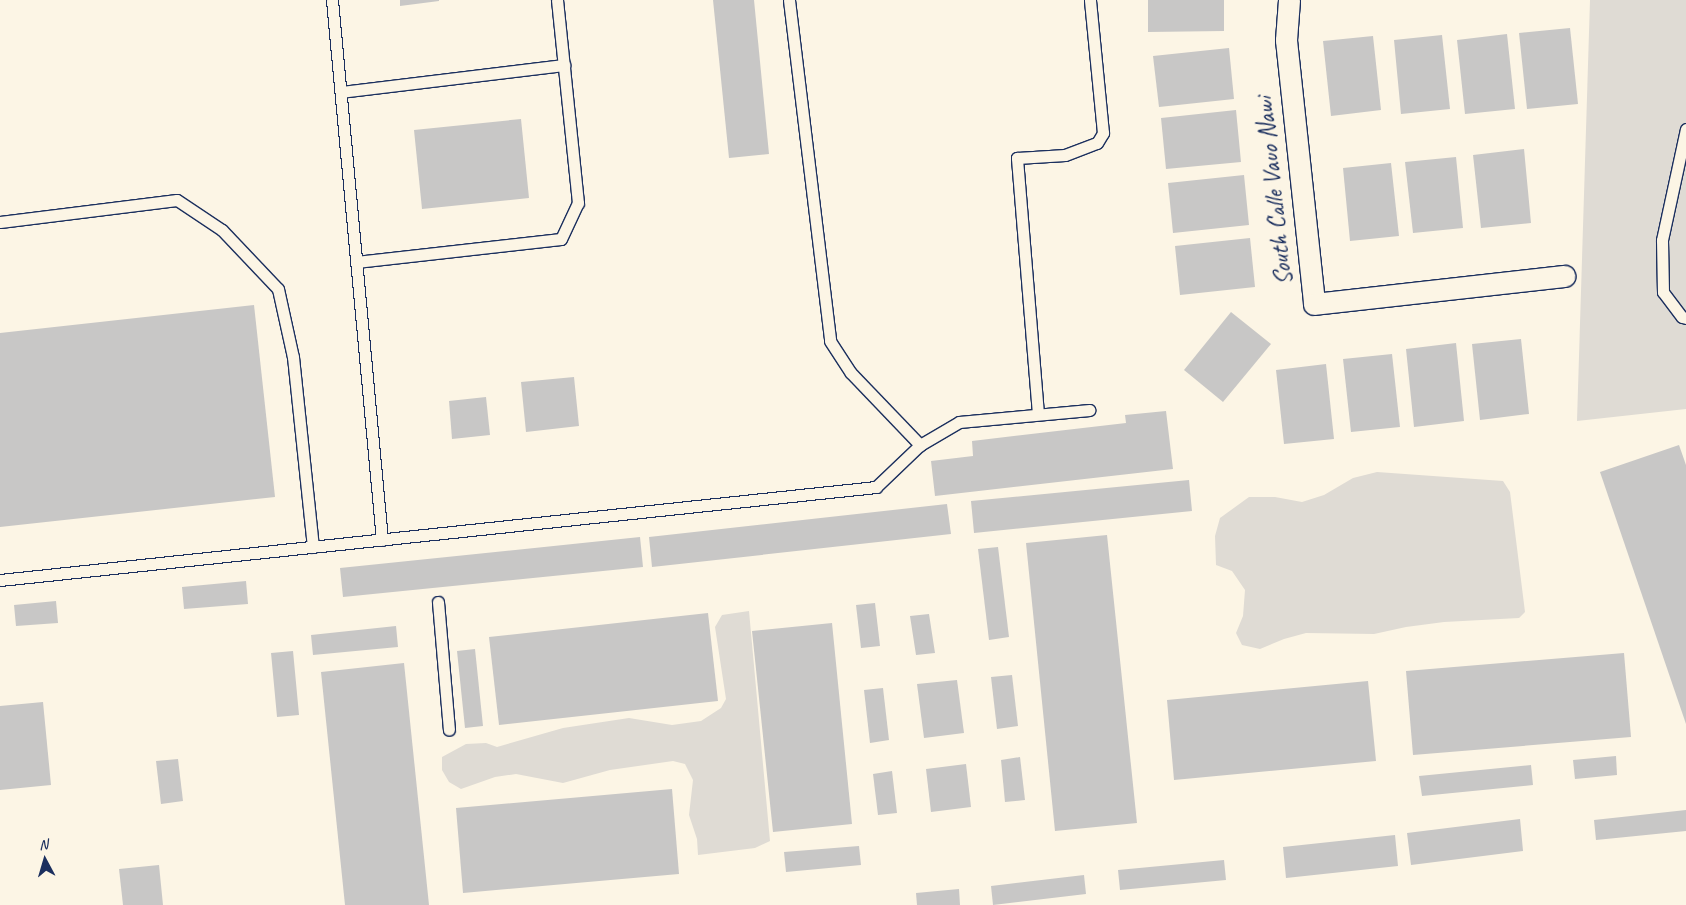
<!DOCTYPE html>
<style>
body{margin:0}
#map{position:relative;width:1686px;height:905px;overflow:hidden;background:#fcf5e5;font-family:Caveat,sans-serif}
div>[style]{position:absolute}
.green>*{inset:0;background:#dfdbd4}
.building>*{inset:0;background:#c8c7c6}
.roads{filter:drop-shadow(1px 0 #1b2f5e) drop-shadow(-1px 0 #1b2f5e) drop-shadow(0 1px #1b2f5e) drop-shadow(0 -1px #1b2f5e)}
.service>*{height:11px;margin:-5.5px;padding:0 5.5px;transform-origin:5.5px;border-radius:5.5px;background:#fcf5e5}
.minor>*{height:21px;margin:-10.5px;padding:0 10.5px;transform-origin:10.5px;border-radius:10.5px;background:#fcf5e5}
span{translate:-50% -50%;white-space:nowrap;text-align:center;line-height:1.15;-webkit-text-stroke:5px #fcf5e5;paint-order:stroke}
.street-label{font-size:25px;color:#1b2f5e}
.north{position:absolute;left:20px;top:835px;width:50px;height:50px;-webkit-text-stroke:4px #fcf5e5;paint-order:stroke;rotate:354deg;font-size:14px;font-weight:700;line-height:20px;text-align:center;color:#1b2f5e}
.north::after{content:'';display:block;margin:auto;width:18px;height:22px;background:#1b2f5e;clip-path:polygon(50% 0,100% 100%,50% 72%,0 100%)}
</style>
<div id="map">
<div class="green">
<i style="clip-path:polygon(1590px 0,1686px 0,1686px 409px,1577px 421px)"></i>
<i style="clip-path:polygon(1377px 472px,1503px 481px,1510px 492px,1525px 612px,1519px 618px,1444px 622px,1406px 627px,1374px 634px,1306px 633px,1284px 639px,1260px 649px,1242px 645px,1236px 633px,1243px 616px,1245px 590px,1232px 571px,1216px 565px,1215px 536px,1220px 518px,1249px 497px,1275px 497px,1302px 502px,1324px 495px,1353px 478px)"></i>
<i style="clip-path:polygon(749px 611px,770px 841px,755px 848px,698px 855px,697px 839px,689px 815px,693px 780px,685px 764px,673px 761px,610px 770px,563px 783px,516px 774px,495px 777px,461px 789px,449px 782px,442px 770px,442px 757px,466px 744px,486px 743px,497px 747px,563px 728px,629px 718px,672px 725px,701px 721px,721px 708px,726px 699px,715px 627px,722px 615px)"></i>
</div>
<div class="building">
<i style="clip-path:polygon(400px 0,439px 0,439px 1px,400px 6px)"></i>
<i style="clip-path:polygon(713px 0,754px 0,769px 154px,729px 158px)"></i>
<i style="clip-path:polygon(1148px 0,1224px 0,1224px 31px,1148px 32px)"></i>
<i style="clip-path:polygon(1570px 28px,1578px 104px,1527px 109px,1519px 33px)"></i>
<i style="clip-path:polygon(1507px 34px,1515px 109px,1465px 114px,1457px 40px)"></i>
<i style="clip-path:polygon(1442px 35px,1450px 109px,1401px 114px,1394px 40px)"></i>
<i style="clip-path:polygon(1373px 36px,1381px 110px,1331px 116px,1323px 41px)"></i>
<i style="clip-path:polygon(1229px 48px,1234px 99px,1159px 107px,1153px 56px)"></i>
<i style="clip-path:polygon(1236px 110px,1241px 162px,1166px 169px,1161px 118px)"></i>
<i style="clip-path:polygon(521px 119px,529px 198px,422px 209px,414px 130px)"></i>
<i style="clip-path:polygon(1524px 149px,1531px 223px,1481px 228px,1473px 155px)"></i>
<i style="clip-path:polygon(1456px 157px,1463px 228px,1413px 233px,1405px 162px)"></i>
<i style="clip-path:polygon(1391px 163px,1399px 236px,1350px 241px,1343px 168px)"></i>
<i style="clip-path:polygon(1244px 175px,1249px 225px,1173px 233px,1168px 183px)"></i>
<i style="clip-path:polygon(1250px 238px,1255px 287px,1180px 295px,1175px 246px)"></i>
<i style="clip-path:polygon(254px 305px,275px 497px,0 527px,0 333px)"></i>
<i style="clip-path:polygon(1231px 312px,1271px 344px,1223px 402px,1184px 370px)"></i>
<i style="clip-path:polygon(1521px 339px,1529px 414px,1480px 420px,1472px 344px)"></i>
<i style="clip-path:polygon(1456px 343px,1464px 421px,1414px 427px,1406px 349px)"></i>
<i style="clip-path:polygon(1392px 354px,1400px 427px,1351px 432px,1343px 359px)"></i>
<i style="clip-path:polygon(1326px 364px,1334px 439px,1284px 444px,1276px 370px)"></i>
<i style="clip-path:polygon(574px 377px,579px 426px,526px 432px,521px 382px)"></i>
<i style="clip-path:polygon(486px 397px,490px 435px,452px 439px,449px 401px)"></i>
<i style="clip-path:polygon(1166px 411px,1173px 469px,935px 496px,931px 461px,973px 456px,972px 441px,1126px 423px,1125px 415px)"></i>
<i style="clip-path:polygon(1679px 445px,1686px 465px,1686px 724px,1600px 472px)"></i>
<i style="clip-path:polygon(1189px 480px,1192px 511px,974px 533px,971px 501px)"></i>
<i style="clip-path:polygon(947px 504px,951px 534px,652px 567px,649px 537px)"></i>
<i style="clip-path:polygon(1107px 535px,1137px 823px,1055px 831px,1026px 543px)"></i>
<i style="clip-path:polygon(640px 537px,643px 567px,343px 597px,340px 568px)"></i>
<i style="clip-path:polygon(998px 547px,1009px 637px,989px 640px,978px 549px)"></i>
<i style="clip-path:polygon(246px 581px,248px 604px,184px 609px,182px 587px)"></i>
<i style="clip-path:polygon(56px 601px,58px 623px,16px 626px,14px 605px)"></i>
<i style="clip-path:polygon(875px 603px,880px 646px,861px 648px,856px 605px)"></i>
<i style="clip-path:polygon(708px 613px,718px 701px,499px 725px,489px 637px)"></i>
<i style="clip-path:polygon(929px 614px,935px 653px,916px 655px,910px 616px)"></i>
<i style="clip-path:polygon(832px 623px,852px 824px,773px 832px,752px 631px)"></i>
<i style="clip-path:polygon(396px 626px,398px 647px,313px 655px,311px 635px)"></i>
<i style="clip-path:polygon(475px 649px,483px 726px,465px 728px,457px 651px)"></i>
<i style="clip-path:polygon(293px 651px,299px 715px,277px 717px,271px 653px)"></i>
<i style="clip-path:polygon(1624px 653px,1631px 737px,1413px 755px,1406px 671px)"></i>
<i style="clip-path:polygon(404px 663px,429px 905px,345px 905px,321px 672px)"></i>
<i style="clip-path:polygon(1012px 675px,1018px 726px,997px 729px,991px 677px)"></i>
<i style="clip-path:polygon(957px 680px,964px 733px,924px 738px,917px 684px)"></i>
<i style="clip-path:polygon(1368px 681px,1376px 761px,1174px 780px,1167px 700px)"></i>
<i style="clip-path:polygon(883px 688px,889px 740px,870px 743px,864px 690px)"></i>
<i style="clip-path:polygon(43px 702px,51px 785px,0 790px,0 706px)"></i>
<i style="clip-path:polygon(1616px 756px,1617px 775px,1575px 779px,1573px 760px)"></i>
<i style="clip-path:polygon(1020px 757px,1025px 800px,1005px 802px,1001px 760px)"></i>
<i style="clip-path:polygon(178px 759px,183px 801px,161px 804px,156px 761px)"></i>
<i style="clip-path:polygon(966px 764px,971px 807px,931px 812px,926px 769px)"></i>
<i style="clip-path:polygon(1531px 765px,1533px 785px,1422px 796px,1419px 776px)"></i>
<i style="clip-path:polygon(892px 771px,897px 813px,878px 815px,873px 774px)"></i>
<i style="clip-path:polygon(672px 789px,679px 874px,463px 893px,456px 808px)"></i>
<i style="clip-path:polygon(1686px 810px,1686px 831px,1596px 840px,1594px 820px)"></i>
<i style="clip-path:polygon(1520px 819px,1523px 851px,1411px 865px,1407px 833px)"></i>
<i style="clip-path:polygon(1395px 835px,1398px 866px,1286px 878px,1283px 847px)"></i>
<i style="clip-path:polygon(859px 846px,861px 865px,786px 872px,784px 852px)"></i>
<i style="clip-path:polygon(1224px 860px,1226px 880px,1120px 890px,1118px 870px)"></i>
<i style="clip-path:polygon(159px 865px,163px 905px,123px 905px,119px 869px)"></i>
<i style="clip-path:polygon(1084px 875px,1086px 894px,993px 905px,991px 886px)"></i>
<i style="clip-path:polygon(959px 889px,960px 905px,917px 905px,916px 893px)"></i>
</div>
<div class="roads">
<div class="service">
<i style="left:332px;top:0;width:542px;rotate:84.71deg"></i>
<i style="left:789px;top:0;width:343px;rotate:83.1deg"></i>
<i style="left:830px;top:341px;width:38px;rotate:57deg"></i>
<i style="left:851px;top:373px;width:100px;rotate:46.2deg"></i>
<i style="left:341px;top:92px;width:225px;rotate:-6.9deg"></i>
<i style="left:1686px;top:129px;width:114px;rotate:102.2deg"></i>
<i style="left:1662px;top:240px;width:52px;rotate:88.9deg"></i>
<i style="left:1663px;top:292px;width:31px;rotate:53deg"></i>
<i style="left:1682px;top:317px;width:4px;rotate:14deg"></i>
<i style="left:0;top:222px;width:178px;rotate:-7.1deg"></i>
<i style="left:177px;top:200px;width:54px;rotate:33.7deg"></i>
<i style="left:222px;top:230px;width:81px;rotate:46.5deg"></i>
<i style="left:278px;top:289px;width:70px;rotate:77.6deg"></i>
<i style="left:293px;top:357px;width:191px;rotate:84deg"></i>
<i style="left:356px;top:262px;width:206px;rotate:-6.4deg"></i>
<i style="left:561px;top:239px;width:40px;rotate:-65deg"></i>
<i style="left:578px;top:203px;width:204px;rotate:-95.9deg"></i>
<i style="left:1038px;top:414px;width:257px;rotate:-94.7deg"></i>
<i style="left:1017px;top:158px;width:48px;rotate:-3.6deg"></i>
<i style="left:1065px;top:155px;width:34px;rotate:-21deg"></i>
<i style="left:1097px;top:143px;width:12px;rotate:-59deg"></i>
<i style="left:1103px;top:133px;width:134px;rotate:-95.6deg"></i>
<i style="left:0;top:580px;width:881px;rotate:-6.06deg"></i>
<i style="left:876px;top:487px;width:61px;rotate:-43.7deg"></i>
<i style="left:920px;top:445px;width:45px;rotate:-30.5deg"></i>
<i style="left:959px;top:422px;width:131px;rotate:-5.3deg"></i>
<i style="left:438px;top:602px;width:128px;rotate:85.1deg"></i>
</div>
<div class="minor">
<i style="left:1289px;top:0;width:40px;rotate:94.3deg"></i>
<i style="left:1286px;top:40px;width:265px;rotate:83.9deg"></i>
<i style="left:1314px;top:304px;width:252px;rotate:-6.4deg"></i>
</div>
</div>
<div class="street-label">
<span style="left:1274px;top:191px;rotate:-96deg">South Calle Vauo Nawi</span>
</div>
<div class="north">N</div>
</div>
